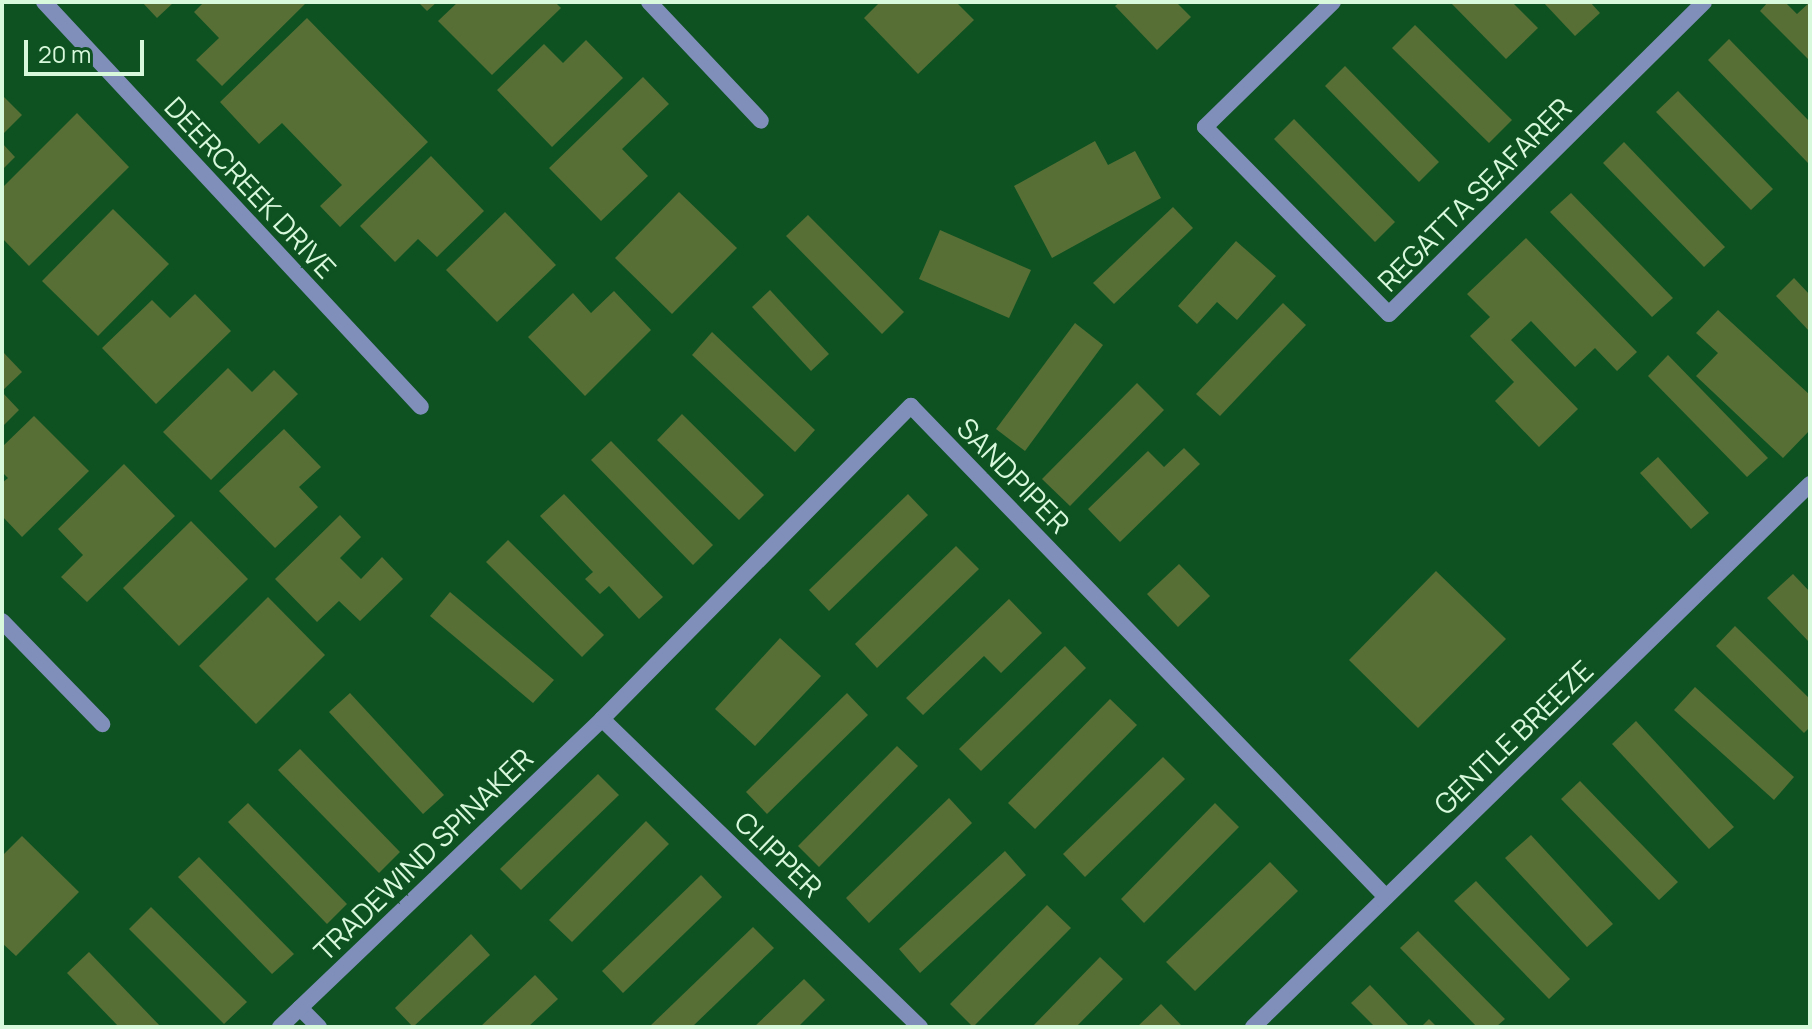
<!DOCTYPE html>
<style>
body{margin:0}
#map{position:relative;width:1812px;height:1029px;overflow:hidden;background:#0e5222;font-family:Manrope,sans-serif}
div>[style]{position:absolute}
.building>*{inset:0;background:#576f35}
.street>*{height:16px;margin:-8px;padding:0 8px;transform-origin:8px;border-radius:8px;background:#7f8fba}
span{translate:-50% -50%;white-space:nowrap;text-align:center;line-height:1.15;-webkit-text-stroke:7px #0e5222;paint-order:stroke}
.street-label{font-size:28px;color:#d9f9dc}
.frame{position:absolute;inset:0;border:4px solid #d9f9dc;pointer-events:none}
.scale{position:absolute;left:24px;top:40px;width:120px;height:36px;box-sizing:border-box;border:4px solid #d9f9dc;border-top:0;padding-left:10px;font-size:24px;line-height:28px;white-space:nowrap;color:#d9f9dc;-webkit-text-stroke:6px #0e5222;paint-order:stroke}
</style>
<div id="map">
<div class="building">
<i style="clip-path:polygon(142px 2px,174px 2px,157px 18px)"></i>
<i style="clip-path:polygon(204px 2px,307px 2px,222px 86px,196px 60px,219px 38px,194px 12px)"></i>
<i style="clip-path:polygon(418px 2px,437px 2px,427px 11px)"></i>
<i style="clip-path:polygon(458px 2px,555px 2px,561px 8px,492px 75px,438px 21px)"></i>
<i style="clip-path:polygon(880px 2px,956px 2px,974px 20px,918px 74px,864px 18px)"></i>
<i style="clip-path:polygon(1120px 2px,1176px 2px,1191px 17px,1157px 50px,1115px 6px)"></i>
<i style="clip-path:polygon(1450px 2px,1512px 2px,1538px 28px,1506px 59px)"></i>
<i style="clip-path:polygon(1543px 2px,1590px 2px,1600px 13px,1575px 36px)"></i>
<i style="clip-path:polygon(1768px 2px,1785px 2px,1797px 14px,1810px 2px,1810px 61px,1760px 11px)"></i>
<i style="clip-path:polygon(307px 18px,428px 142px,340px 227px,320px 206px,342px 185px,282px 123px,259px 144px,220px 102px)"></i>
<i style="clip-path:polygon(1415px 25px,1512px 120px,1489px 143px,1392px 48px)"></i>
<i style="clip-path:polygon(1729px 39px,1810px 122px,1808px 163px,1708px 60px)"></i>
<i style="clip-path:polygon(586px 40px,623px 78px,552px 147px,497px 90px,544px 44px,563px 63px)"></i>
<i style="clip-path:polygon(1345px 66px,1439px 162px,1419px 182px,1325px 86px)"></i>
<i style="clip-path:polygon(643px 77px,669px 104px,622px 149px,648px 176px,601px 221px,549px 168px)"></i>
<i style="clip-path:polygon(1678px 91px,1773px 189px,1751px 210px,1656px 112px)"></i>
<i style="clip-path:polygon(2px 95px,22px 115px,2px 135px)"></i>
<i style="clip-path:polygon(77px 113px,129px 167px,29px 266px,2px 238px,2px 188px)"></i>
<i style="clip-path:polygon(1294px 119px,1395px 222px,1375px 242px,1274px 139px)"></i>
<i style="clip-path:polygon(1095px 141px,1108px 165px,1135px 151px,1161px 198px,1052px 258px,1014px 186px)"></i>
<i style="clip-path:polygon(1624px 142px,1725px 247px,1704px 267px,1603px 163px)"></i>
<i style="clip-path:polygon(2px 143px,15px 157px,2px 170px)"></i>
<i style="clip-path:polygon(431px 156px,484px 211px,437px 257px,418px 239px,395px 262px,360px 226px)"></i>
<i style="clip-path:polygon(679px 192px,737px 248px,672px 314px,615px 258px)"></i>
<i style="clip-path:polygon(1571px 193px,1673px 298px,1652px 317px,1550px 212px)"></i>
<i style="clip-path:polygon(1173px 207px,1193px 228px,1114px 304px,1093px 283px)"></i>
<i style="clip-path:polygon(113px 209px,169px 264px,98px 336px,42px 281px)"></i>
<i style="clip-path:polygon(505px 212px,556px 265px,497px 322px,446px 270px)"></i>
<i style="clip-path:polygon(808px 215px,904px 312px,882px 334px,786px 236px)"></i>
<i style="clip-path:polygon(940px 230px,1031px 270px,1009px 318px,919px 279px)"></i>
<i style="clip-path:polygon(1526px 238px,1637px 352px,1617px 371px,1595px 348px,1575px 367px,1531px 321px,1511px 340px,1578px 409px,1539px 447px,1495px 401px,1514px 382px,1470px 336px,1490px 317px,1467px 294px)"></i>
<i style="clip-path:polygon(1236px 241px,1276px 276px,1237px 320px,1217px 302px,1197px 324px,1178px 306px)"></i>
<i style="clip-path:polygon(1794px 278px,1810px 295px,1810px 332px,1776px 296px)"></i>
<i style="clip-path:polygon(770px 290px,829px 354px,811px 371px,752px 307px)"></i>
<i style="clip-path:polygon(614px 291px,651px 330px,585px 396px,528px 337px,573px 293px,591px 313px)"></i>
<i style="clip-path:polygon(195px 294px,231px 331px,156px 404px,102px 348px,152px 300px,170px 318px)"></i>
<i style="clip-path:polygon(1283px 303px,1306px 325px,1220px 416px,1196px 394px)"></i>
<i style="clip-path:polygon(1718px 310px,1810px 395px,1810px 430px,1783px 458px,1696px 376px,1718px 353px,1696px 333px)"></i>
<i style="clip-path:polygon(1075px 323px,1103px 345px,1025px 451px,996px 429px)"></i>
<i style="clip-path:polygon(712px 332px,815px 430px,795px 452px,692px 355px)"></i>
<i style="clip-path:polygon(2px 351px,22px 372px,2px 391px)"></i>
<i style="clip-path:polygon(1668px 355px,1768px 458px,1747px 477px,1648px 376px)"></i>
<i style="clip-path:polygon(228px 368px,252px 392px,274px 370px,298px 394px,211px 480px,163px 432px)"></i>
<i style="clip-path:polygon(1137px 383px,1164px 410px,1070px 506px,1042px 479px)"></i>
<i style="clip-path:polygon(2px 392px,19px 410px,2px 427px)"></i>
<i style="clip-path:polygon(682px 414px,764px 495px,739px 520px,657px 440px)"></i>
<i style="clip-path:polygon(34px 416px,89px 471px,22px 537px,2px 516px,2px 483px,8px 478px,2px 472px,2px 447px)"></i>
<i style="clip-path:polygon(284px 429px,321px 467px,299px 487px,318px 507px,275px 548px,219px 491px)"></i>
<i style="clip-path:polygon(611px 441px,713px 545px,693px 565px,591px 460px)"></i>
<i style="clip-path:polygon(1184px 448px,1200px 464px,1120px 542px,1088px 509px,1148px 451px,1164px 467px)"></i>
<i style="clip-path:polygon(1658px 457px,1709px 513px,1691px 529px,1640px 473px)"></i>
<i style="clip-path:polygon(124px 464px,175px 516px,87px 602px,61px 577px,83px 555px,58px 529px)"></i>
<i style="clip-path:polygon(564px 494px,663px 597px,639px 619px,609px 586px,600px 594px,585px 579px,593px 572px,540px 516px)"></i>
<i style="clip-path:polygon(908px 494px,928px 515px,829px 611px,809px 590px)"></i>
<i style="clip-path:polygon(340px 515px,361px 537px,340px 558px,361px 579px,382px 557px,403px 579px,360px 621px,339px 601px,317px 622px,275px 579px)"></i>
<i style="clip-path:polygon(191px 521px,248px 579px,179px 646px,123px 588px)"></i>
<i style="clip-path:polygon(508px 540px,604px 635px,582px 657px,486px 562px)"></i>
<i style="clip-path:polygon(956px 546px,979px 569px,877px 668px,855px 644px)"></i>
<i style="clip-path:polygon(1179px 564px,1210px 596px,1178px 627px,1147px 594px)"></i>
<i style="clip-path:polygon(1436px 571px,1506px 639px,1418px 728px,1349px 660px)"></i>
<i style="clip-path:polygon(1793px 574px,1810px 592px,1810px 643px,1767px 598px)"></i>
<i style="clip-path:polygon(450px 592px,554px 680px,533px 703px,430px 616px)"></i>
<i style="clip-path:polygon(268px 597px,325px 655px,256px 724px,199px 666px)"></i>
<i style="clip-path:polygon(1009px 599px,1042px 633px,1001px 673px,984px 656px,923px 715px,906px 698px)"></i>
<i style="clip-path:polygon(1735px 626px,1810px 699px,1810px 727px,1804px 733px,1716px 646px)"></i>
<i style="clip-path:polygon(780px 638px,821px 676px,755px 746px,715px 709px)"></i>
<i style="clip-path:polygon(1065px 646px,1086px 668px,981px 771px,959px 749px)"></i>
<i style="clip-path:polygon(1695px 687px,1794px 777px,1774px 800px,1674px 710px)"></i>
<i style="clip-path:polygon(350px 693px,444px 795px,423px 814px,329px 712px)"></i>
<i style="clip-path:polygon(847px 693px,868px 715px,767px 814px,746px 792px)"></i>
<i style="clip-path:polygon(1110px 699px,1137px 725px,1035px 829px,1008px 803px)"></i>
<i style="clip-path:polygon(1636px 721px,1734px 827px,1709px 849px,1612px 744px)"></i>
<i style="clip-path:polygon(897px 746px,918px 766px,819px 867px,798px 846px)"></i>
<i style="clip-path:polygon(300px 749px,400px 852px,379px 873px,278px 770px)"></i>
<i style="clip-path:polygon(1163px 757px,1185px 779px,1085px 877px,1063px 854px)"></i>
<i style="clip-path:polygon(598px 774px,619px 795px,521px 890px,500px 869px)"></i>
<i style="clip-path:polygon(1580px 781px,1678px 882px,1659px 900px,1561px 799px)"></i>
<i style="clip-path:polygon(949px 798px,972px 823px,869px 923px,846px 898px)"></i>
<i style="clip-path:polygon(248px 803px,347px 904px,327px 924px,228px 822px)"></i>
<i style="clip-path:polygon(1215px 803px,1239px 827px,1144px 923px,1121px 899px)"></i>
<i style="clip-path:polygon(646px 821px,669px 844px,572px 942px,549px 920px)"></i>
<i style="clip-path:polygon(1531px 835px,1613px 924px,1587px 947px,1505px 858px)"></i>
<i style="clip-path:polygon(22px 836px,79px 892px,16px 956px,2px 943px,2px 856px)"></i>
<i style="clip-path:polygon(1005px 851px,1026px 875px,920px 973px,899px 949px)"></i>
<i style="clip-path:polygon(199px 857px,294px 954px,272px 974px,178px 877px)"></i>
<i style="clip-path:polygon(1270px 862px,1298px 891px,1195px 991px,1166px 962px)"></i>
<i style="clip-path:polygon(701px 875px,722px 897px,623px 993px,602px 971px)"></i>
<i style="clip-path:polygon(1476px 881px,1570px 979px,1549px 999px,1454px 901px)"></i>
<i style="clip-path:polygon(1047px 905px,1071px 928px,973px 1027px,950px 1004px)"></i>
<i style="clip-path:polygon(151px 907px,247px 1002px,224px 1024px,129px 929px)"></i>
<i style="clip-path:polygon(753px 927px,774px 948px,692px 1027px,649px 1027px)"></i>
<i style="clip-path:polygon(1418px 931px,1505px 1019px,1496px 1027px,1477px 1027px,1400px 948px)"></i>
<i style="clip-path:polygon(471px 934px,490px 955px,413px 1027px,395px 1008px)"></i>
<i style="clip-path:polygon(89px 952px,161px 1027px,119px 1027px,67px 973px)"></i>
<i style="clip-path:polygon(1100px 957px,1123px 979px,1076px 1027px,1032px 1027px)"></i>
<i style="clip-path:polygon(535px 975px,558px 999px,528px 1027px,480px 1027px)"></i>
<i style="clip-path:polygon(804px 979px,825px 1000px,798px 1027px,754px 1027px)"></i>
<i style="clip-path:polygon(1370px 985px,1410px 1027px,1375px 1027px,1351px 1003px)"></i>
<i style="clip-path:polygon(1161px 1004px,1182px 1026px,1137px 1027px)"></i>
<i style="clip-path:polygon(1429px 1019px,1437px 1027px,1421px 1027px)"></i>
</div>
<div class="street">
<i style="left:44px;top:2px;width:553px;rotate:47.05deg"></i>
<i style="left:649px;top:2px;width:163px;rotate:46.7deg"></i>
<i style="left:1333px;top:2px;width:179px;rotate:135.7deg"></i>
<i style="left:1205px;top:127px;width:262px;rotate:45.5deg"></i>
<i style="left:1389px;top:314px;width:443px;rotate:-44.7deg"></i>
<i style="left:2px;top:621px;width:144px;rotate:45.8deg"></i>
<i style="left:602px;top:719px;width:443px;rotate:44.1deg"></i>
<i style="left:300px;top:1008px;width:27px;rotate:45deg"></i>
<i style="left:280px;top:1027px;width:446px;rotate:-43.7deg"></i>
<i style="left:602px;top:719px;width:440px;rotate:-45.4deg"></i>
<i style="left:911px;top:406px;width:683px;rotate:45.95deg"></i>
<i style="left:1253px;top:1027px;width:778px;rotate:-44.27deg"></i>
</div>
<div class="street-label">
<span style="left:251px;top:187px;rotate:47deg">DEERCREEK DRIVE</span>
<span style="left:1474px;top:194px;rotate:-45deg">REGATTA SEAFARER</span>
<span style="left:1014px;top:475px;rotate:46deg">SANDPIPER</span>
<span style="left:1513px;top:737px;rotate:-44deg">GENTLE BREEZE</span>
<span style="left:423px;top:854px;rotate:-44deg">TRADEWIND SPINAKER</span>
<span style="left:779px;top:854px;rotate:44deg">CLIPPER</span>
</div>
<div class="frame"></div>
<div class="scale">20 m</div>
</div>
